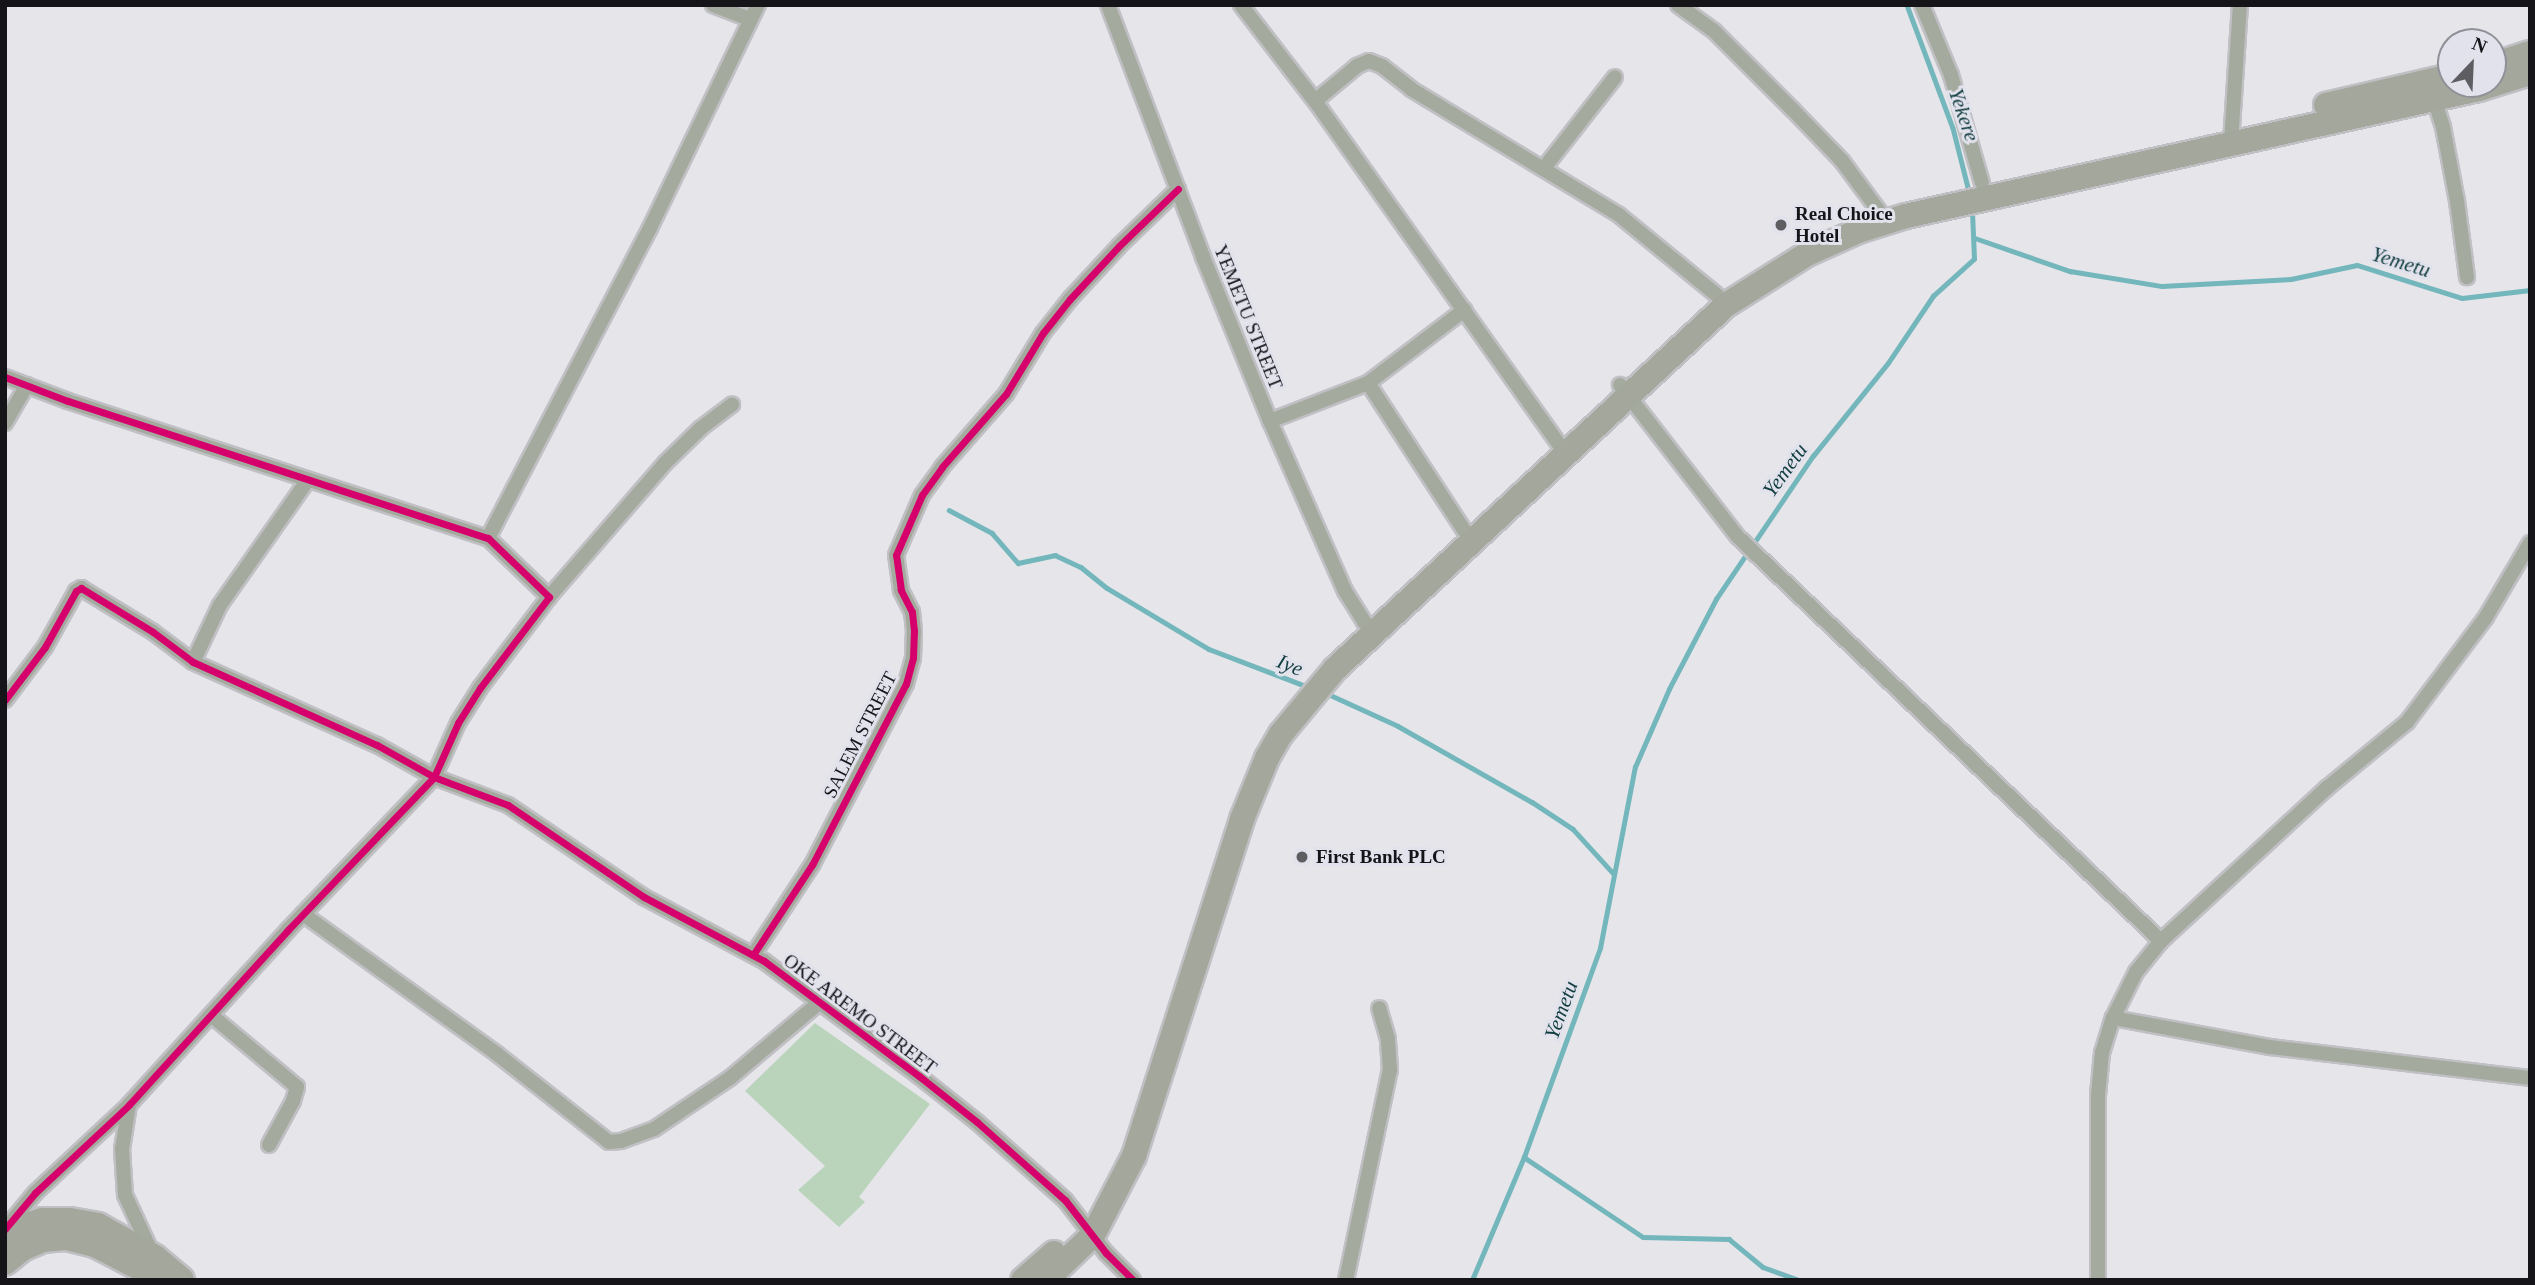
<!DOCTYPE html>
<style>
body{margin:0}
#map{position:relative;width:2535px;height:1285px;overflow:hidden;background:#e5e5ea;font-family:"Times New Roman",serif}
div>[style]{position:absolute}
.green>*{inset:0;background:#bad4bb}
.stream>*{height:4.5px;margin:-2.25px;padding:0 2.25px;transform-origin:2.25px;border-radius:2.25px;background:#73b6bb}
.roads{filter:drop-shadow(2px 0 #c0c0c4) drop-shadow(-2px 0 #c0c0c4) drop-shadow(0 2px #c0c0c4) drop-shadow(0 -2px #c0c0c4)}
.minor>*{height:14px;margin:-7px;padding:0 7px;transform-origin:7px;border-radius:7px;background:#a4aa9e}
.trunk>*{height:24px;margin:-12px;padding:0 12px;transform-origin:12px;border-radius:12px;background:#a4a89c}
.cycleway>*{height:7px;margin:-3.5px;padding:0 3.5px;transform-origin:3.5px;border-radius:3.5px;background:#d6006c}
.dots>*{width:19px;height:19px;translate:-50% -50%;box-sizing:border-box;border:4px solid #e2e2ed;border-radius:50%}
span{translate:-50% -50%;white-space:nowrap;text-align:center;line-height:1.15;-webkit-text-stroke:6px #e2e2ed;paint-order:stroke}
.poi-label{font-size:19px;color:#151519;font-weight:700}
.left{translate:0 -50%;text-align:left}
.street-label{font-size:19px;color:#151519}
.water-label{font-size:21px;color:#103d3f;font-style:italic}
.frame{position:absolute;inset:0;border:7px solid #151519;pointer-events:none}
.north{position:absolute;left:2437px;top:28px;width:70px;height:70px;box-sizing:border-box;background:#e2e2ed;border:2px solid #909098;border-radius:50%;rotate:23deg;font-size:19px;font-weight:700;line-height:28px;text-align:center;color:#151519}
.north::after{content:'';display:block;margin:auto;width:24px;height:32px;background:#5e5e62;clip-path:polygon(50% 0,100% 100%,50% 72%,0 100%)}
</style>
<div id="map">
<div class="green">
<i style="clip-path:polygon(815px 1023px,930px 1104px,859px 1197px,865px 1202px,839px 1227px,798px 1190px,825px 1166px,745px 1091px)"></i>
</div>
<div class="stream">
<i style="left:1907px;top:5px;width:131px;rotate:69.5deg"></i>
<i style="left:1953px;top:128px;width:69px;rotate:75.8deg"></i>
<i style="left:1975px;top:238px;width:101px;rotate:19.2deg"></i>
<i style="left:2070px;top:271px;width:93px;rotate:9.3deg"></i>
<i style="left:2162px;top:286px;width:129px;rotate:-3.1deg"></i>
<i style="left:2291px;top:279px;width:67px;rotate:-12deg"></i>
<i style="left:2357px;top:265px;width:110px;rotate:17.4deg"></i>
<i style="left:2462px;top:298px;width:68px;rotate:-6.7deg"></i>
<i style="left:949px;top:510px;width:49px;rotate:28.1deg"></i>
<i style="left:992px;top:533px;width:40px;rotate:49deg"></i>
<i style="left:1018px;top:563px;width:38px;rotate:-12deg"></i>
<i style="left:1055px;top:555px;width:29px;rotate:25deg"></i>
<i style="left:1081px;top:567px;width:33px;rotate:39deg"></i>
<i style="left:1107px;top:588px;width:119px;rotate:30.9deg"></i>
<i style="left:1209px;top:649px;width:109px;rotate:20.9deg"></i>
<i style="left:1326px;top:693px;width:79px;rotate:24.6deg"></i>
<i style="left:1398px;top:726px;width:154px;rotate:29.6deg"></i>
<i style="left:1532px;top:802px;width:49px;rotate:33.4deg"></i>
<i style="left:1573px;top:829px;width:61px;rotate:47.7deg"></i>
<i style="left:1524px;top:1157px;width:143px;rotate:33.9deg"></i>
<i style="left:1643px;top:1237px;width:86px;rotate:1.3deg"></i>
<i style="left:1729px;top:1239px;width:44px;rotate:39.5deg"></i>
<i style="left:1763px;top:1267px;width:38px;rotate:20deg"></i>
<i style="left:1472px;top:1280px;width:134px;rotate:-67.1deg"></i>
<i style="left:1524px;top:1157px;width:222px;rotate:-70deg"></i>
<i style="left:1600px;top:948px;width:184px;rotate:-79.1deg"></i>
<i style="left:1635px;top:767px;width:85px;rotate:-66.4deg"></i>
<i style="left:1669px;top:689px;width:102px;rotate:-62.4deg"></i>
<i style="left:1716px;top:599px;width:173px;rotate:-55.9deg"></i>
<i style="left:1813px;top:456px;width:119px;rotate:-51.1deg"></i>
<i style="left:1888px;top:363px;width:81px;rotate:-56.1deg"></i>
<i style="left:1933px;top:296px;width:55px;rotate:-42.1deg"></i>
<i style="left:1974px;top:259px;width:48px;rotate:-92.4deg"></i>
</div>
<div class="roads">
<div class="minor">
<i style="left:713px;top:5px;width:40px;rotate:21deg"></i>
<i style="left:1108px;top:5px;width:269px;rotate:69.3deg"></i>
<i style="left:1203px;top:257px;width:177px;rotate:67.8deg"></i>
<i style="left:1270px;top:421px;width:186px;rotate:66.2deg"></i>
<i style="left:1345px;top:591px;width:36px;rotate:58deg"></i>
<i style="left:1364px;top:622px;width:15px;rotate:42deg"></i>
<i style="left:1241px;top:5px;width:121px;rotate:52.4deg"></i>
<i style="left:1315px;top:101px;width:55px;rotate:-39.8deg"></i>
<i style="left:1357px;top:66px;width:13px;rotate:-23deg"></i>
<i style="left:1369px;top:61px;width:14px;rotate:21deg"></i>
<i style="left:1382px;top:66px;width:37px;rotate:38deg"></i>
<i style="left:1411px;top:89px;width:243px;rotate:31.2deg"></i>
<i style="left:1619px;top:215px;width:128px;rotate:39.3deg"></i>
<i style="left:1678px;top:5px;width:44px;rotate:35.8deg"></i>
<i style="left:1714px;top:31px;width:112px;rotate:45deg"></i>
<i style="left:1793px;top:110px;width:71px;rotate:46.1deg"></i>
<i style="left:1842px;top:161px;width:62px;rotate:53.5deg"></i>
<i style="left:1922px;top:5px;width:76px;rotate:67.5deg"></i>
<i style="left:1951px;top:75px;width:112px;rotate:74deg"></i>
<i style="left:2432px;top:93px;width:36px;rotate:72deg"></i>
<i style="left:2443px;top:127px;width:75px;rotate:79.3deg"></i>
<i style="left:2457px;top:201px;width:77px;rotate:82.5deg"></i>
<i style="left:1315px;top:101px;width:420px;rotate:54.6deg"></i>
<i style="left:2231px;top:143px;width:138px;rotate:-86.3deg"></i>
<i style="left:1544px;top:168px;width:115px;rotate:-52deg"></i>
<i style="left:5px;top:377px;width:67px;rotate:20.9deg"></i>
<i style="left:68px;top:401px;width:442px;rotate:18.1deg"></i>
<i style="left:488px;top:538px;width:85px;rotate:44deg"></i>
<i style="left:549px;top:597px;width:114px;rotate:127.2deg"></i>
<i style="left:480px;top:688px;width:41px;rotate:122.2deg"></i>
<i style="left:458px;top:723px;width:59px;rotate:114deg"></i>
<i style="left:434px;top:777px;width:211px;rotate:133.7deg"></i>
<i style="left:288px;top:930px;width:236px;rotate:132.3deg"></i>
<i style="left:129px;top:1105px;width:129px;rotate:136.9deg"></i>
<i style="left:35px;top:1193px;width:47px;rotate:129.8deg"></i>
<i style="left:1368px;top:383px;width:176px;rotate:56.9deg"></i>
<i style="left:1620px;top:385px;width:192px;rotate:52.2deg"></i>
<i style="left:1738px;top:537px;width:585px;rotate:43.68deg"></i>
<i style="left:1270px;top:421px;width:105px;rotate:-21.2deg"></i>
<i style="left:1368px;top:383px;width:121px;rotate:-37.2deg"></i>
<i style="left:5px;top:423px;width:44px;rotate:-59.9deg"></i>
<i style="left:488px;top:538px;width:350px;rotate:-62.4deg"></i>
<i style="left:650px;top:228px;width:248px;rotate:-64.2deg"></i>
<i style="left:549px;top:597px;width:177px;rotate:-49.1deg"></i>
<i style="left:665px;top:463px;width:50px;rotate:-44.2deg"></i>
<i style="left:701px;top:428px;width:39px;rotate:-37deg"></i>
<i style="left:193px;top:662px;width:63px;rotate:-64.7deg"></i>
<i style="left:220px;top:605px;width:151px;rotate:-54.9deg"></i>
<i style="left:5px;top:700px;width:66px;rotate:-53deg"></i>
<i style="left:45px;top:647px;width:64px;rotate:-61deg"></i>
<i style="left:76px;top:591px;width:6px;rotate:-31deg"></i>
<i style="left:81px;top:588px;width:84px;rotate:31.4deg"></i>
<i style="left:153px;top:632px;width:50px;rotate:36.9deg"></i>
<i style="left:193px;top:662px;width:202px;rotate:24.3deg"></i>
<i style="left:377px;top:745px;width:65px;rotate:29.3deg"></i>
<i style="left:434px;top:777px;width:79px;rotate:20.7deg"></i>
<i style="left:508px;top:805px;width:164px;rotate:34.1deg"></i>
<i style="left:644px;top:897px;width:136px;rotate:28.1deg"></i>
<i style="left:764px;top:961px;width:193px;rotate:36.6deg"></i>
<i style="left:919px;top:1076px;width:74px;rotate:38.4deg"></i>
<i style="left:977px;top:1122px;width:118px;rotate:41.6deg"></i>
<i style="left:1065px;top:1200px;width:67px;rotate:52.3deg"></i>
<i style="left:1106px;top:1253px;width:38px;rotate:45deg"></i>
<i style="left:303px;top:914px;width:239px;rotate:35.8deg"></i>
<i style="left:497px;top:1054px;width:142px;rotate:38.2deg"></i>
<i style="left:609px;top:1142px;width:12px;rotate:-5deg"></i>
<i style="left:621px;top:1141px;width:35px;rotate:-20deg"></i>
<i style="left:654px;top:1129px;width:92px;rotate:-33.9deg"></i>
<i style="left:730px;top:1078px;width:118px;rotate:-40.2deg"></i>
<i style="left:753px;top:955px;width:108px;rotate:-56.8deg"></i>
<i style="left:812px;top:865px;width:204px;rotate:-62.6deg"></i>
<i style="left:906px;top:684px;width:27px;rotate:-75deg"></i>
<i style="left:913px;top:658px;width:27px;rotate:-88deg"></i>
<i style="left:914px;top:631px;width:19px;rotate:-96deg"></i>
<i style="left:912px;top:612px;width:25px;rotate:-117deg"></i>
<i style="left:901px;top:590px;width:35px;rotate:-98deg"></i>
<i style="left:896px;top:555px;width:65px;rotate:-66.6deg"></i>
<i style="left:922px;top:495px;width:34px;rotate:-54deg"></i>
<i style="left:942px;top:467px;width:97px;rotate:-48.8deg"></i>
<i style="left:1006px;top:394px;width:71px;rotate:-58.8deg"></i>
<i style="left:1043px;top:333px;width:43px;rotate:-51.5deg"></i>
<i style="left:1070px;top:299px;width:72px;rotate:-47.2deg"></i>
<i style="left:1119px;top:246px;width:82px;rotate:-44deg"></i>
<i style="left:211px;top:1015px;width:112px;rotate:39.9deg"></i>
<i style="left:297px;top:1087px;width:15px;rotate:106deg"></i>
<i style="left:293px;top:1101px;width:50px;rotate:118.6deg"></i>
<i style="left:2113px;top:1018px;width:160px;rotate:10.5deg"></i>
<i style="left:2270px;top:1047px;width:262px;rotate:6.8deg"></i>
<i style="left:129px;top:1105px;width:45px;rotate:99deg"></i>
<i style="left:122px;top:1149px;width:46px;rotate:86.3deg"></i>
<i style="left:125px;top:1195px;width:62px;rotate:65.1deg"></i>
<i style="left:1346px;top:1280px;width:215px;rotate:-78.2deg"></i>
<i style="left:1390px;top:1070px;width:31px;rotate:-94deg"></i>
<i style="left:1388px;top:1039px;width:32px;rotate:-106deg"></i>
<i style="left:2098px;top:1280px;width:185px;rotate:-90deg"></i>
<i style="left:2098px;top:1095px;width:42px;rotate:-84.6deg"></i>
<i style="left:2102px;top:1053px;width:37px;rotate:-73deg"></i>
<i style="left:2113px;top:1018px;width:51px;rotate:-63.4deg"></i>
<i style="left:2136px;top:972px;width:40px;rotate:-51deg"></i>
<i style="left:2161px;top:941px;width:226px;rotate:-42.7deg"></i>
<i style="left:2327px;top:788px;width:104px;rotate:-39.5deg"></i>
<i style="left:2407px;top:722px;width:131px;rotate:-53deg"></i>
<i style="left:2486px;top:617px;width:86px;rotate:-59.3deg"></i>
</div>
<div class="trunk">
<i style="left:2493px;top:65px;width:39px;rotate:-18deg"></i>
<i style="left:2326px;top:105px;width:128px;rotate:-13.1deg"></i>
<i style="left:5px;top:1237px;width:16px;rotate:-35deg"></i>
<i style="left:18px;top:1228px;width:25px;rotate:-18deg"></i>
<i style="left:42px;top:1220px;width:28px"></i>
<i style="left:70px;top:1220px;width:28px;rotate:10deg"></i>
<i style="left:98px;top:1225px;width:65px;rotate:29.3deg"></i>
<i style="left:155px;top:1257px;width:35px;rotate:40deg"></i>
<i style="left:5px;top:1263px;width:22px;rotate:-39deg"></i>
<i style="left:22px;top:1249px;width:23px;rotate:-23deg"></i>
<i style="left:43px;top:1240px;width:24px;rotate:-5deg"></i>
<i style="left:67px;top:1238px;width:29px;rotate:14deg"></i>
<i style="left:95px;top:1245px;width:63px;rotate:27.4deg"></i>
<i style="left:1023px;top:1280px;width:41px;rotate:-41.1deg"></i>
<i style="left:1046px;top:1280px;width:65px;rotate:-43.8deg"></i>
<i style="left:1093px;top:1235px;width:89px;rotate:-62.6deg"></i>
<i style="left:1134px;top:1156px;width:354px;rotate:-72.2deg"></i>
<i style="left:1242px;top:819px;width:66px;rotate:-67.7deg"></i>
<i style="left:1267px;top:758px;width:28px;rotate:-60deg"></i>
<i style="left:1281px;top:734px;width:85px;rotate:-50.3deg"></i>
<i style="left:1335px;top:669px;width:534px;rotate:-42.95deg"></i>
<i style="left:1726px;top:305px;width:96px;rotate:-32.2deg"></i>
<i style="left:1807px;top:254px;width:56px;rotate:-24.3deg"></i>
<i style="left:1858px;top:231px;width:50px;rotate:-17.4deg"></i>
<i style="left:1906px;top:216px;width:587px;rotate:-12.5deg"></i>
<i style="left:2479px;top:89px;width:53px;rotate:-17.4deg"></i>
</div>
</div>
<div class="cycleway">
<i style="left:5px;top:377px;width:67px;rotate:20.9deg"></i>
<i style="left:68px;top:401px;width:442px;rotate:18.1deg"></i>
<i style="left:488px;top:538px;width:85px;rotate:44deg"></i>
<i style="left:549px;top:597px;width:114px;rotate:127.2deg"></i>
<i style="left:480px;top:688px;width:41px;rotate:122.2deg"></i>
<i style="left:458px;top:723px;width:59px;rotate:114deg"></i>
<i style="left:434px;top:777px;width:211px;rotate:133.7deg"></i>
<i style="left:288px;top:930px;width:236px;rotate:132.3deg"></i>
<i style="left:129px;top:1105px;width:129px;rotate:136.9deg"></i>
<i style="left:35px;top:1193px;width:47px;rotate:129.8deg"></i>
<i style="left:5px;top:700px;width:66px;rotate:-53deg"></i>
<i style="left:45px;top:647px;width:64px;rotate:-61deg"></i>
<i style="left:76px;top:591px;width:6px;rotate:-31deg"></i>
<i style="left:81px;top:588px;width:84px;rotate:31.4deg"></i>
<i style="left:153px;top:632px;width:50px;rotate:36.9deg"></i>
<i style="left:193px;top:662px;width:202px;rotate:24.3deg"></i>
<i style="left:377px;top:745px;width:65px;rotate:29.3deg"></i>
<i style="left:434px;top:777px;width:79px;rotate:20.7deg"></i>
<i style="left:508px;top:805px;width:164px;rotate:34.1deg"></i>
<i style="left:644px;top:897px;width:136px;rotate:28.1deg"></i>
<i style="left:764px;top:961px;width:193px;rotate:36.6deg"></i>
<i style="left:919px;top:1076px;width:74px;rotate:38.4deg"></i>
<i style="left:977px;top:1122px;width:118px;rotate:41.6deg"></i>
<i style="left:1065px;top:1200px;width:67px;rotate:52.3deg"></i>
<i style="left:1106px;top:1253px;width:38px;rotate:45deg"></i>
<i style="left:753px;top:955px;width:108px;rotate:-56.8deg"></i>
<i style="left:812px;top:865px;width:204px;rotate:-62.6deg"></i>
<i style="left:906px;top:684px;width:27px;rotate:-75deg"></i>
<i style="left:913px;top:658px;width:27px;rotate:-88deg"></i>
<i style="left:914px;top:631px;width:19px;rotate:-96deg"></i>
<i style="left:912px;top:612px;width:25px;rotate:-117deg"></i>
<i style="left:901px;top:590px;width:35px;rotate:-98deg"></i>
<i style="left:896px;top:555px;width:65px;rotate:-66.6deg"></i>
<i style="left:922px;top:495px;width:34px;rotate:-54deg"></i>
<i style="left:942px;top:467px;width:97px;rotate:-48.8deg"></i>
<i style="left:1006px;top:394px;width:71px;rotate:-58.8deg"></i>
<i style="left:1043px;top:333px;width:43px;rotate:-51.5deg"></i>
<i style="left:1070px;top:299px;width:72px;rotate:-47.2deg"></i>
<i style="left:1119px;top:246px;width:82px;rotate:-44deg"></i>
</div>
<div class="dots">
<i style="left:1781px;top:225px;background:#5e5e62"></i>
<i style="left:1302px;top:857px;background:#5e5e62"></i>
</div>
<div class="poi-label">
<span class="left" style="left:1795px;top:225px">Real Choice<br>Hotel</span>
<span class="left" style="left:1316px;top:857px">First Bank PLC</span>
</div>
<div class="street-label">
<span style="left:1248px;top:317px;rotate:68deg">YEMETU STREET</span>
<span style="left:860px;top:735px;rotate:-63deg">SALEM STREET</span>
<span style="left:860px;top:1014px;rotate:37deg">OKE AREMO STREET</span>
</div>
<div class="water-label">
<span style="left:1964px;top:115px;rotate:71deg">Yekere</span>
<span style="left:2401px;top:262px;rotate:17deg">Yemetu</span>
<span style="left:1785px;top:470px;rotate:-54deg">Yemetu</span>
<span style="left:1290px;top:665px;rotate:22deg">Iye</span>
<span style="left:1561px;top:1010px;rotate:-70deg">Yemetu</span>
</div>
<div class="frame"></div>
<div class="north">N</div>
</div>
